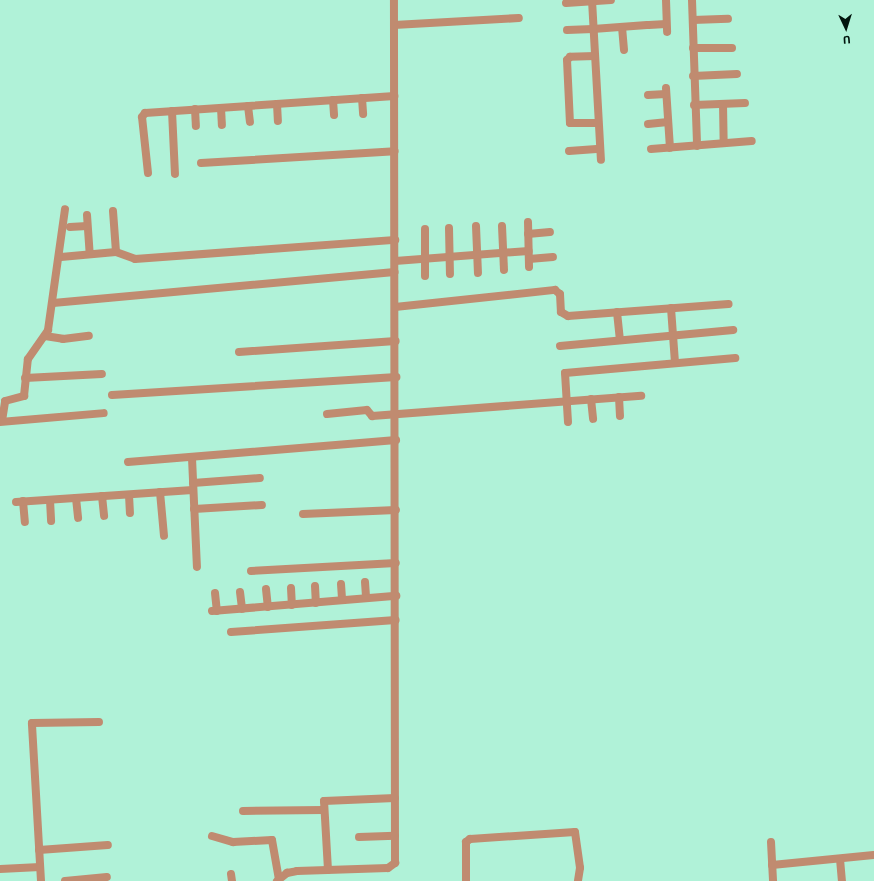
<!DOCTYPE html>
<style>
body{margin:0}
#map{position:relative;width:874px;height:881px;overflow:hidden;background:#b0f2d8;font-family:"Exo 2",sans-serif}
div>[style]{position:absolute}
.minor>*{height:8px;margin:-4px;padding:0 4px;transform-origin:4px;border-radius:4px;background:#c08b70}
span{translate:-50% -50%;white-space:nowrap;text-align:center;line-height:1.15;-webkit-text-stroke:3px #b0f2d8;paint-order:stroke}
.north{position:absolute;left:826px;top:8px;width:40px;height:40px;-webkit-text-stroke:3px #b0f2d8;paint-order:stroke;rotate:176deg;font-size:11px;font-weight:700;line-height:16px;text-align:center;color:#00150d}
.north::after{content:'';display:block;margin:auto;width:14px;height:18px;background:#00150d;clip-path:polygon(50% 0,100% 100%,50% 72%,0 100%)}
</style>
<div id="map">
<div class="minor">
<i style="left:592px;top:0;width:160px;rotate:86.8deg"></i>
<i style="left:666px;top:0;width:32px;rotate:88deg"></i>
<i style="left:692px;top:0;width:146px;rotate:88deg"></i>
<i style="left:566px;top:3px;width:45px;rotate:-3.8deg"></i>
<i style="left:693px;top:20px;width:35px;rotate:-2deg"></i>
<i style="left:394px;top:25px;width:125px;rotate:-3.2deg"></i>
<i style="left:649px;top:25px;width:17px;rotate:-3deg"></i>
<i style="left:622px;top:27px;width:23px;rotate:85deg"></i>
<i style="left:593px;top:29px;width:54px;rotate:-4.2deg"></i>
<i style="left:567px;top:30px;width:26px;rotate:-2deg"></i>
<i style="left:693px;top:48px;width:39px"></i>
<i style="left:595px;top:56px;width:25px;rotate:178deg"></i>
<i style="left:570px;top:57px;width:4px;rotate:135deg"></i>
<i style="left:567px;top:60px;width:63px;rotate:87.3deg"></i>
<i style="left:570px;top:123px;width:28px"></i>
<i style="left:693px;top:76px;width:44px;rotate:-2.6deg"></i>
<i style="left:666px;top:88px;width:60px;rotate:86.2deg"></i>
<i style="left:648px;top:95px;width:18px;rotate:-3deg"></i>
<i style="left:362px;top:98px;width:16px;rotate:86deg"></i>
<i style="left:333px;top:100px;width:15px;rotate:86deg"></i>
<i style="left:277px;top:104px;width:17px;rotate:87deg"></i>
<i style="left:723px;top:104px;width:39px;rotate:89deg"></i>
<i style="left:694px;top:105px;width:51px;rotate:-2.2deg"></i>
<i style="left:248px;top:106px;width:16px;rotate:83deg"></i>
<i style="left:221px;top:108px;width:17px;rotate:87deg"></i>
<i style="left:195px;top:109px;width:17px;rotate:87deg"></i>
<i style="left:172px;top:111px;width:63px;rotate:87.3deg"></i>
<i style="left:648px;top:124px;width:20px;rotate:-6deg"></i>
<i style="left:651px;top:149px;width:101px;rotate:-4.5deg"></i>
<i style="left:569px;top:151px;width:31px;rotate:-4deg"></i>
<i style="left:201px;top:163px;width:194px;rotate:-3.5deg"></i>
<i style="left:148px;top:173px;width:56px;rotate:-96.1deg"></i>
<i style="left:142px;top:117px;width:5px;rotate:-53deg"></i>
<i style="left:145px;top:113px;width:250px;rotate:-3.9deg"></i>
<i style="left:113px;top:211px;width:41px;rotate:85.8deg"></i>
<i style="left:87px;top:215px;width:39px;rotate:86deg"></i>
<i style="left:528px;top:222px;width:45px;rotate:88.7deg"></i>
<i style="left:476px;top:226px;width:47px;rotate:87.6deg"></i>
<i style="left:502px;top:226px;width:44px;rotate:87.4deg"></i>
<i style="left:70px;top:227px;width:17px;rotate:-3deg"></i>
<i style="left:449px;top:228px;width:46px;rotate:88.8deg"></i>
<i style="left:425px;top:229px;width:47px;rotate:90deg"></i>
<i style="left:528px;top:234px;width:22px;rotate:-5deg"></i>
<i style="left:61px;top:257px;width:55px;rotate:-5.2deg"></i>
<i style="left:116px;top:252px;width:20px;rotate:20deg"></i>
<i style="left:135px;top:259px;width:261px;rotate:-4.2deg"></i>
<i style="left:529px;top:259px;width:24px;rotate:-5deg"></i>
<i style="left:395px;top:261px;width:134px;rotate:-4.3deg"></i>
<i style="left:53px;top:303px;width:343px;rotate:-5.2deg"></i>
<i style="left:395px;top:307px;width:161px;rotate:-6.1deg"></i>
<i style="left:555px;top:290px;width:6px;rotate:39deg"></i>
<i style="left:560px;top:294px;width:18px;rotate:87deg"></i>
<i style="left:561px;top:312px;width:8px;rotate:30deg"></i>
<i style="left:568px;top:316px;width:161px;rotate:-4.3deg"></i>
<i style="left:671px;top:308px;width:55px;rotate:85.8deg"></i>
<i style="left:617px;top:312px;width:28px;rotate:84deg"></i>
<i style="left:45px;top:336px;width:18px;rotate:9deg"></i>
<i style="left:63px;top:339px;width:26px;rotate:-7deg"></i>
<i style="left:560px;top:346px;width:174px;rotate:-5.3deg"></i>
<i style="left:239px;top:352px;width:157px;rotate:-4deg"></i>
<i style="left:25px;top:378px;width:77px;rotate:-3deg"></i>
<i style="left:112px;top:395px;width:285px;rotate:-3.6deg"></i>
<i style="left:619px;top:397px;width:19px;rotate:87deg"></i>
<i style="left:591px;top:399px;width:20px;rotate:84deg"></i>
<i style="left:327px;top:414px;width:40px;rotate:-5.7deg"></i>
<i style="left:367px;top:410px;width:8px;rotate:50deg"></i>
<i style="left:372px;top:416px;width:270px;rotate:-4.3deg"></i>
<i style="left:2px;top:421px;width:20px;rotate:-81deg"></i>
<i style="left:5px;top:401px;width:20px;rotate:-15deg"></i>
<i style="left:24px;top:396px;width:37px;rotate:-84deg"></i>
<i style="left:28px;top:359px;width:35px;rotate:-55deg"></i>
<i style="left:48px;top:330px;width:122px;rotate:-82deg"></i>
<i style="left:0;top:422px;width:104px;rotate:-4.9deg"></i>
<i style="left:568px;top:422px;width:49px;rotate:-93.5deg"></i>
<i style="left:565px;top:373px;width:171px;rotate:-5deg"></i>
<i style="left:192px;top:458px;width:109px;rotate:87.4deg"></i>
<i style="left:128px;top:462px;width:269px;rotate:-4.7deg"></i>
<i style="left:193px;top:483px;width:67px;rotate:-4.3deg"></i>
<i style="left:160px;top:492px;width:44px;rotate:84.8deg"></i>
<i style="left:129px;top:495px;width:18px;rotate:87deg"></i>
<i style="left:102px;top:496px;width:20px;rotate:84deg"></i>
<i style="left:76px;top:498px;width:20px;rotate:84deg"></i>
<i style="left:50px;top:500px;width:21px;rotate:87deg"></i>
<i style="left:23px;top:501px;width:21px;rotate:85deg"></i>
<i style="left:16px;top:502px;width:177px;rotate:-3.9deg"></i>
<i style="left:194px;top:509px;width:68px;rotate:-3.4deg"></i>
<i style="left:303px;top:514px;width:93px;rotate:-2.5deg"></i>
<i style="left:251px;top:571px;width:145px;rotate:-3.2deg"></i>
<i style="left:365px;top:582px;width:16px;rotate:86deg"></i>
<i style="left:341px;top:584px;width:16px;rotate:86deg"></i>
<i style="left:315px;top:586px;width:17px;rotate:87deg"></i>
<i style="left:291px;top:588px;width:17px;rotate:87deg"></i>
<i style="left:266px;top:589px;width:18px;rotate:84deg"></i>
<i style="left:240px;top:592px;width:17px;rotate:83deg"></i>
<i style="left:215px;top:593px;width:18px;rotate:84deg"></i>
<i style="left:212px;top:611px;width:185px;rotate:-4.7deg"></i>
<i style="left:231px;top:632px;width:165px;rotate:-4.2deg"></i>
<i style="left:243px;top:811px;width:80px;rotate:-0.7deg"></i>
<i style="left:212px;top:836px;width:22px;rotate:16deg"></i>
<i style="left:233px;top:842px;width:39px;rotate:-3deg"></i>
<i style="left:272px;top:840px;width:40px;rotate:80deg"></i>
<i style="left:359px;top:837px;width:36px;rotate:-2deg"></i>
<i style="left:771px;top:842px;width:39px;rotate:87deg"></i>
<i style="left:39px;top:850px;width:69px;rotate:-4.1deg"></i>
<i style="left:840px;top:859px;width:22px;rotate:85deg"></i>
<i style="left:772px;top:865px;width:102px;rotate:-5.6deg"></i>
<i style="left:0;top:869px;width:40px;rotate:-2.9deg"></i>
<i style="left:328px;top:870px;width:69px;rotate:-93.3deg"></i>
<i style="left:324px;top:801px;width:71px;rotate:-2.4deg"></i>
<i style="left:231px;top:874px;width:7px;rotate:82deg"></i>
<i style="left:41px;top:881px;width:158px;rotate:-93.3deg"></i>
<i style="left:32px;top:723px;width:67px;rotate:-0.9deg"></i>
<i style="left:65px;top:881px;width:42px;rotate:-5.4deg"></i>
<i style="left:277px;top:881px;width:13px;rotate:-39deg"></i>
<i style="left:287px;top:873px;width:10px;rotate:-11deg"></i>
<i style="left:297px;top:871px;width:91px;rotate:-1.9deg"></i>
<i style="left:388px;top:868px;width:9px;rotate:-36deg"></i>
<i style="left:395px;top:863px;width:863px;rotate:-90.07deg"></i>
<i style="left:466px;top:881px;width:39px;rotate:-90deg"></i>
<i style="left:466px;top:842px;width:5px;rotate:-37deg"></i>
<i style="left:470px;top:839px;width:105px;rotate:-3.8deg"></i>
<i style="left:575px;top:832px;width:36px;rotate:82deg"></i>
<i style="left:580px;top:868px;width:13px;rotate:99deg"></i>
</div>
<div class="north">U</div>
</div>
